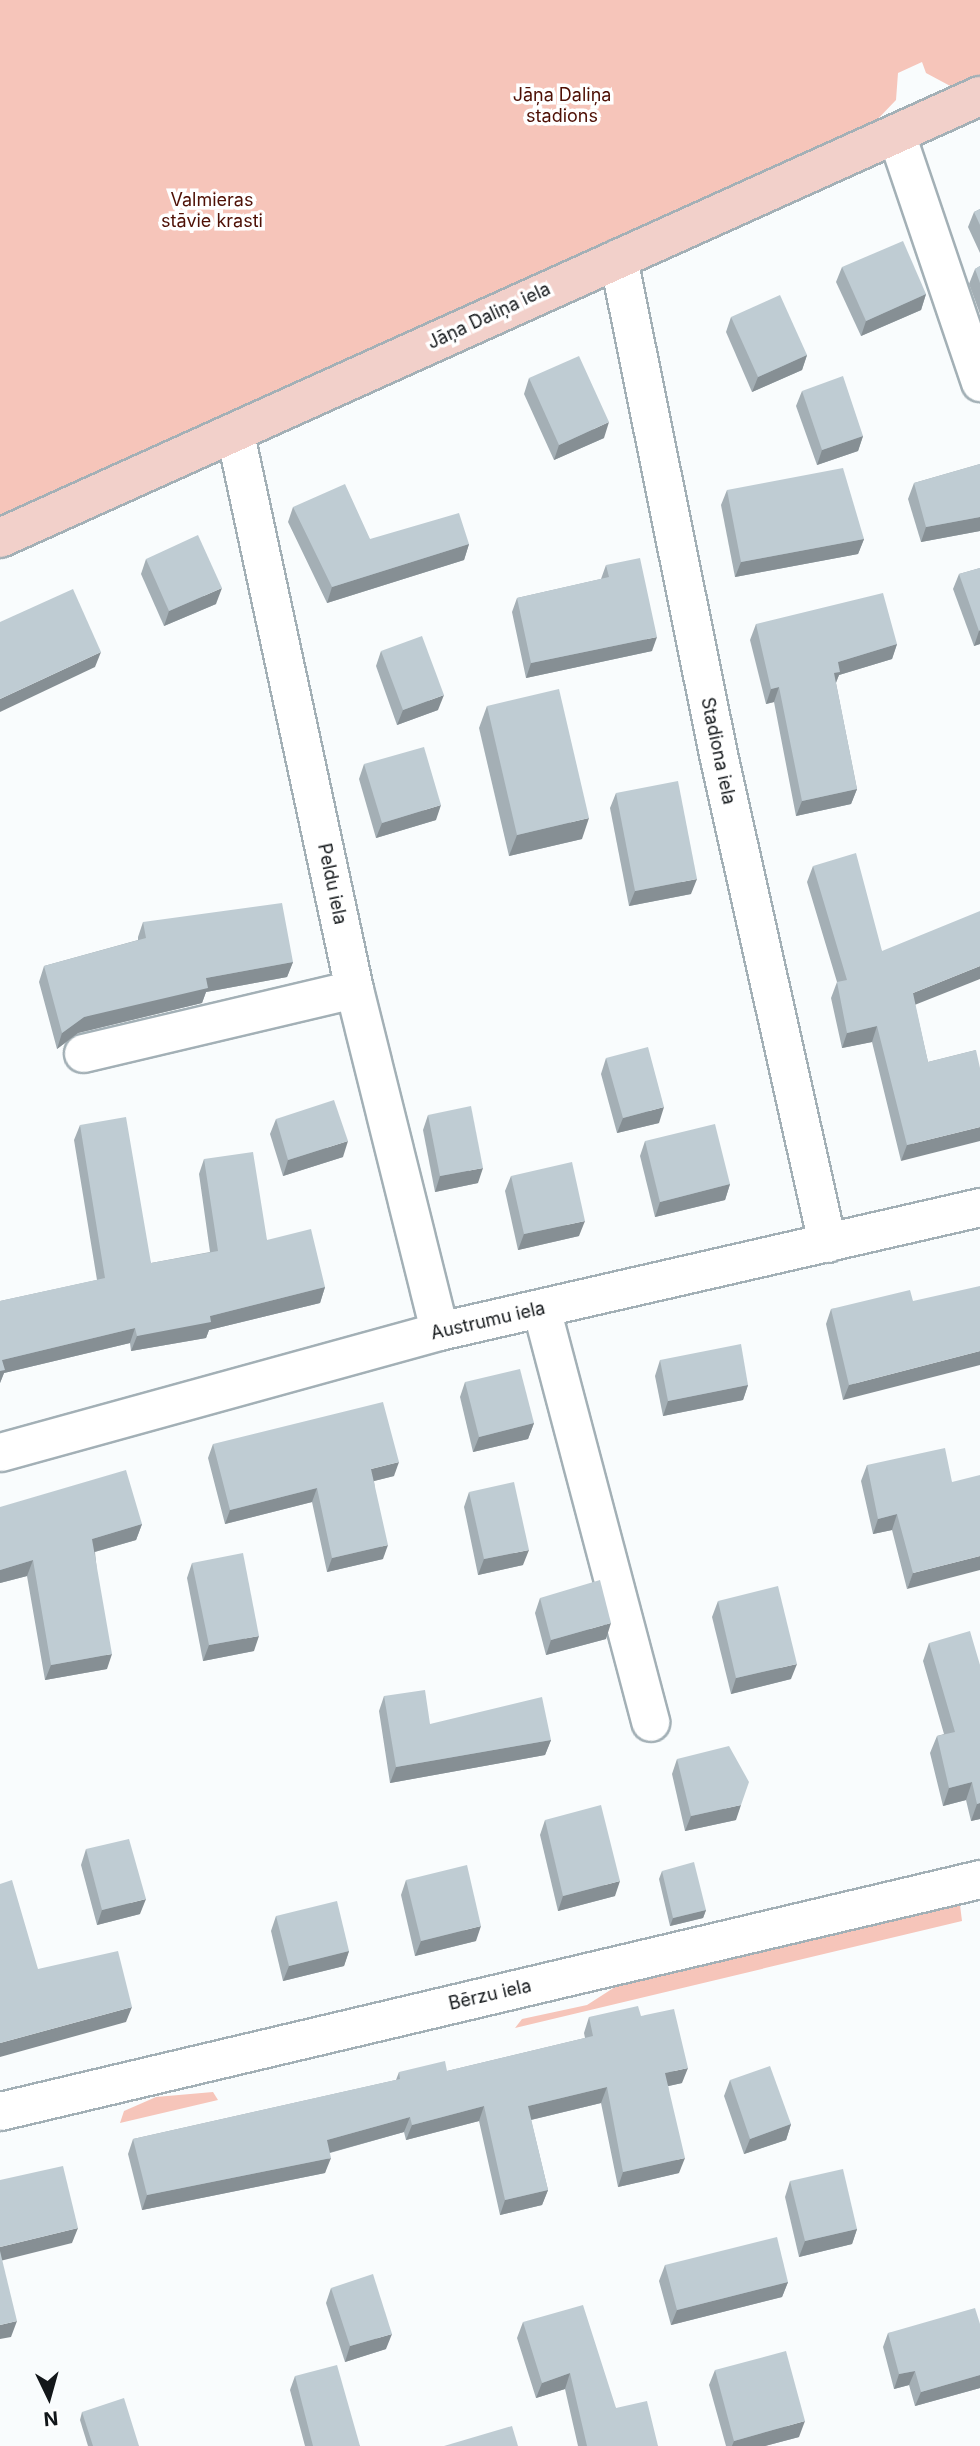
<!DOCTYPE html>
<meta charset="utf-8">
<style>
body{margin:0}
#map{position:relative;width:980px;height:2446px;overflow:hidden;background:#f9fcfd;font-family:Inter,sans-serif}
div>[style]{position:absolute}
.green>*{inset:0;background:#f6c5ba}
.roads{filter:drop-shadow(2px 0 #a3b0b6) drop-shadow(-2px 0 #a3b0b6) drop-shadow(0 2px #a3b0b6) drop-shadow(0 -2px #a3b0b6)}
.street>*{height:37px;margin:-18.5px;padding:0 18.5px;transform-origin:18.5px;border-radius:18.5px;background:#fff}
.secondary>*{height:38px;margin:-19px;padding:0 19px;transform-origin:19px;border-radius:19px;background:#f2d0ca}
.wall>*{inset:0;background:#a4afb5}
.shaded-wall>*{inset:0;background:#868f94}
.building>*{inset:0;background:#bfccd3}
span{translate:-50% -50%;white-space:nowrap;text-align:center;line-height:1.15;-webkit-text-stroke:7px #fff;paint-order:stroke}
.park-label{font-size:18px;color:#4e1005}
.street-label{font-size:18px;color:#13171a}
.north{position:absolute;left:14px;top:2362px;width:70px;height:70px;-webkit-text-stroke:5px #fff;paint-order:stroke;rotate:175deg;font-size:19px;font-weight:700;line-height:28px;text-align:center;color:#13171a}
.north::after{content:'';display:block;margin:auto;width:24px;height:32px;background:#13171a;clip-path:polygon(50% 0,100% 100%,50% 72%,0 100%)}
</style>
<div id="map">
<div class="green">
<i style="clip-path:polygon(0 0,980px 0,980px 76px,954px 88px,926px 73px,922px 62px,898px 73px,896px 100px,874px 123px,447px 314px,447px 335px,0 538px)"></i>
<i style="clip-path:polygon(960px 1905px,962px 1921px,515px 2028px,522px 2019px,587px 2005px,615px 1987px)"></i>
<i style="clip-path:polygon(213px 2092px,218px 2100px,120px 2123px,124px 2111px,156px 2097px)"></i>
</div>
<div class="roads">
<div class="street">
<i style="left:896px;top:134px;width:262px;rotate:71.3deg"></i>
<i style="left:618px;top:258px;width:506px;rotate:78.6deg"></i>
<i style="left:718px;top:754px;width:501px;rotate:77.43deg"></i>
<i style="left:235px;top:434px;width:568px;rotate:77.9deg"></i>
<i style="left:354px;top:989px;width:352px;rotate:76deg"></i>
<i style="left:83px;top:1053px;width:278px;rotate:-13.3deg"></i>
<i style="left:541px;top:1308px;width:428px;rotate:75.2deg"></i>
<i style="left:0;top:1452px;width:455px;rotate:-15.4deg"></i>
<i style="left:439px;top:1331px;width:555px;rotate:-12.91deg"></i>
<i style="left:0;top:2111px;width:1007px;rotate:-13.32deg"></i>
</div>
<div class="secondary">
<i style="left:0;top:538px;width:1075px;rotate:-24.28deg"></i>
</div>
</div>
<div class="wall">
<i style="clip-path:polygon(980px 209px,980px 253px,968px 227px,974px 212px)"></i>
<i style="clip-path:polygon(980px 266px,980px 314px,969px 284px,975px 269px)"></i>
<i style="clip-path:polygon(842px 267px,926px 294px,921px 310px,861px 336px,836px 282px)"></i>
<i style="clip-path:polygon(731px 317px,807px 355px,802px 370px,752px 392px,726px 332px)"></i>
<i style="clip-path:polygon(529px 378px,604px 438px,554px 460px,524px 394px)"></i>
<i style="clip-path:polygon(802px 391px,863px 436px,858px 451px,817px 465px,796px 406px)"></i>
<i style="clip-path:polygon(980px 464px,980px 531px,921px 542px,908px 499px,914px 483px)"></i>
<i style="clip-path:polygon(727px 490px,864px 539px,858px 554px,735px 577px,721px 505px)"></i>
<i style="clip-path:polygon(293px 507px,370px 539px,469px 544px,464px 560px,327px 603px,288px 522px)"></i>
<i style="clip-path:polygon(146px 559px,216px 604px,164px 626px,141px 574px)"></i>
<i style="clip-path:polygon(606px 565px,652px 651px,526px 678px,512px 612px,517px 598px,601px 579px)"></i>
<i style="clip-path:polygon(980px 568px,980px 644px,974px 646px,953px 589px,959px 574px)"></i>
<i style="clip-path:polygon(756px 624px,897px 644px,892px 659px,839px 675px,836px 683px,857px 789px,851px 804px,796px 816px,774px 702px,766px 704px,750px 640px)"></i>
<i style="clip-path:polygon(381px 651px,438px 710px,397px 725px,376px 666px)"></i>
<i style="clip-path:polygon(487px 706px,582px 839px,509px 856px,479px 728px)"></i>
<i style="clip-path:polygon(364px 764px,436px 820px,376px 838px,359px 779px)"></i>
<i style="clip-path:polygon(616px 793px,691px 894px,629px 906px,610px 808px)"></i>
<i style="clip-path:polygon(813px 866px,882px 951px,915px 1005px,928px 1062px,976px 1050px,901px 1161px,872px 1042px,842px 1048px,831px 998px,837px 982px,807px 882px)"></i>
<i style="clip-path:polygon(143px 922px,293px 962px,287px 977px,206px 992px,202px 1003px,78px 1033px,57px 1049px,39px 982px,44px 966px,138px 940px,138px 937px)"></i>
<i style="clip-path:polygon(606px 1058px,659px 1123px,617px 1133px,601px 1074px)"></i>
<i style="clip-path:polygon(428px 1115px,478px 1183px,435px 1192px,423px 1130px)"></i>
<i style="clip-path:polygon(276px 1119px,343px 1157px,283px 1176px,270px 1134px)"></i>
<i style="clip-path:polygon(80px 1125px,151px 1263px,210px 1252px,199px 1174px,204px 1159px,267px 1240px,325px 1287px,320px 1303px,209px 1330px,206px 1338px,131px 1351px,130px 1343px,4px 1373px,0 1383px,0 1301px,97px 1280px,74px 1140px)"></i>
<i style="clip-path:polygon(645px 1141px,730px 1184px,725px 1200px,655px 1217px,640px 1156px)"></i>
<i style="clip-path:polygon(511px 1176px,579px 1236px,518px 1250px,505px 1191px)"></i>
<i style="clip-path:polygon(913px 1301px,843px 1400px,826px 1324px,831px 1309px)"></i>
<i style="clip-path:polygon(660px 1360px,748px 1385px,743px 1400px,663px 1416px,655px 1376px)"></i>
<i style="clip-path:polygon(465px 1382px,534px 1423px,528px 1439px,473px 1452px,460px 1397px)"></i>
<i style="clip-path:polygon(213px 1444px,394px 1476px,374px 1481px,383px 1559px,327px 1572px,312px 1502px,225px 1524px,208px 1458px)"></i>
<i style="clip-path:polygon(867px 1465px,952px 1482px,907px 1589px,892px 1530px,873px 1534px,861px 1481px)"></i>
<i style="clip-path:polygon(469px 1492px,523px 1565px,478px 1575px,464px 1507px)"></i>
<i style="clip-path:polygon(0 1507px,142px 1524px,136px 1540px,95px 1552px,107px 1669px,45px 1680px,27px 1576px,0 1583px)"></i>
<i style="clip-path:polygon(192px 1563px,254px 1651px,203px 1661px,187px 1578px)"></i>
<i style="clip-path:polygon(540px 1598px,606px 1639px,546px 1655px,535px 1613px)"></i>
<i style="clip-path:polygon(718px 1601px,791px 1679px,731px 1694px,712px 1617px)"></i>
<i style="clip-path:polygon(929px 1643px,980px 1665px,980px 1819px,971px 1821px,966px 1800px,943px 1806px,930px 1753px,937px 1736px,944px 1734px,923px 1661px)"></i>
<i style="clip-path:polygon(384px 1696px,430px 1724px,551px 1740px,545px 1755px,390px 1783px,379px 1711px)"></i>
<i style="clip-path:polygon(677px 1759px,736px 1820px,685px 1831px,672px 1774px)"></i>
<i style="clip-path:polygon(545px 1820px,615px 1896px,558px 1911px,540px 1835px)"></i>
<i style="clip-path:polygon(86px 1849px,140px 1914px,97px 1925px,81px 1865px)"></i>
<i style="clip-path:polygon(662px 1871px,706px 1910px,703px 1918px,670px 1926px,659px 1879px)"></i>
<i style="clip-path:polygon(406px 1880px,476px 1941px,415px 1956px,401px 1895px)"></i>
<i style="clip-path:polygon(276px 1916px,349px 1951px,344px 1966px,283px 1981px,271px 1931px)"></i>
<i style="clip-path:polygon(641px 2016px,682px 2083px,668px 2086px,679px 2173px,618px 2187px,601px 2103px,531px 2120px,548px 2190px,542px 2205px,500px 2215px,479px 2121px,406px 2140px,404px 2132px,330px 2153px,325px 2173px,142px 2210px,128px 2154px,133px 2139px,396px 2080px,399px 2072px,447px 2071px,585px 2038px,584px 2033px,589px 2017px)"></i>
<i style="clip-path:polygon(730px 2080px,791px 2124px,786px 2140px,744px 2154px,724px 2096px)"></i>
<i style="clip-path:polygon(790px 2181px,857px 2229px,852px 2244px,799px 2257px,785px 2197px)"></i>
<i style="clip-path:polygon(665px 2265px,788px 2282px,782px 2297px,671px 2325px,659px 2281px)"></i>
<i style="clip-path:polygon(331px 2288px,386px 2349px,345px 2362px,326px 2303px)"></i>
<i style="clip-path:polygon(523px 2322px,616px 2408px,658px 2446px,578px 2446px,565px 2389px,536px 2398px,517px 2338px)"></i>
<i style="clip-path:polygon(980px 2324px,980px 2388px,915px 2406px,909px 2385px,894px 2389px,883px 2347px,888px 2333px)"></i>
<i style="clip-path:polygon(715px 2370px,799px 2437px,765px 2446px,726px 2446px,709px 2385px)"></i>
<i style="clip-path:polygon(295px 2376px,360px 2446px,305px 2446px,290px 2390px)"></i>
<i style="clip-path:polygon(82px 2412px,139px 2446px,88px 2446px,80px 2420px)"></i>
</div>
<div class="shaded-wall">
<i style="clip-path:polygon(926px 294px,921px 310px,861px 336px,866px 321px)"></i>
<i style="clip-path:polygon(807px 355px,802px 370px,752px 392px,758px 377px)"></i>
<i style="clip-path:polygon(609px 422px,604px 438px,554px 460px,559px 445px)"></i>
<i style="clip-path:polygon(863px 436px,858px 451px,817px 465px,822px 450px)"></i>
<i style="clip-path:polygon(980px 517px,980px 531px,921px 542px,926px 527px)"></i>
<i style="clip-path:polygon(864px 539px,858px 554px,735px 577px,741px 562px)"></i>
<i style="clip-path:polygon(469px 544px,464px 560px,327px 603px,332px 587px)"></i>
<i style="clip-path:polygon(222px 588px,216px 604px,164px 626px,169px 611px)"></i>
<i style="clip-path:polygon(980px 630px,980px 644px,974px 646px,979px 631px)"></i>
<i style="clip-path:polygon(657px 637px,652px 651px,526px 678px,531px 663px)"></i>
<i style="clip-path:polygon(897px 644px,892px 659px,839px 675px,834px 687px,828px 689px,838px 662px)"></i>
<i style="clip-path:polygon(101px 652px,95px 667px,0 712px,0 699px)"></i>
<i style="clip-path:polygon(779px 687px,774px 702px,766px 704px,771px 689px)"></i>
<i style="clip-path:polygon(444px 695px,438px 710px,397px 725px,403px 710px)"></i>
<i style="clip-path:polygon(857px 789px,851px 804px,796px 816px,802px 801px)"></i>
<i style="clip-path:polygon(441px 805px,436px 820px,376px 838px,382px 823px)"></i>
<i style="clip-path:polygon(589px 818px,582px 839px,509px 856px,517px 835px)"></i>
<i style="clip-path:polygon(697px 879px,691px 894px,629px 906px,635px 891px)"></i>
<i style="clip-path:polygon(293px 962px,287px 977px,206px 992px,202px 1003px,78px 1033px,57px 1049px,62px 1033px,84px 1017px,206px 978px)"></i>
<i style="clip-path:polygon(980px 966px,980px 979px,907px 1008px,913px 993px)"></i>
<i style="clip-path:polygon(877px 1026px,872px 1042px,842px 1048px,847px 1033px)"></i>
<i style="clip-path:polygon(664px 1107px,659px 1123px,617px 1133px,623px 1118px)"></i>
<i style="clip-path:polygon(980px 1127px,980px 1141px,901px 1161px,907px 1145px)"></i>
<i style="clip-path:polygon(348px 1141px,343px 1157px,283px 1176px,288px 1160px)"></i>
<i style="clip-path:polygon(483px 1168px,478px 1183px,435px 1192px,440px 1176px)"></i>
<i style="clip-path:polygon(730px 1184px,725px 1200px,655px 1217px,660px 1202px)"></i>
<i style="clip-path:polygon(585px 1221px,579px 1236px,518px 1250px,524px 1234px)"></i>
<i style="clip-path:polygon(325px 1287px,320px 1303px,209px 1330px,206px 1338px,131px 1351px,137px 1336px,210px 1316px)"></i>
<i style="clip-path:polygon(135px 1328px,130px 1343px,4px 1373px,0 1383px,0 1365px,2px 1360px)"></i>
<i style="clip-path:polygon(980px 1351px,980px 1365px,843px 1400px,849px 1385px)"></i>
<i style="clip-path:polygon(748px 1385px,743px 1400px,663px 1416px,668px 1401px)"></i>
<i style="clip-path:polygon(534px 1423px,528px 1439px,473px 1452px,479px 1437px)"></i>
<i style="clip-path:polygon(399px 1462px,394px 1476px,366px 1483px,371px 1469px)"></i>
<i style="clip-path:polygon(317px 1488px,312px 1502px,225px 1524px,230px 1510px)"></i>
<i style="clip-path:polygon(897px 1514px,892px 1530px,873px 1534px,878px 1519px)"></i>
<i style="clip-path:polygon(142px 1524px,136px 1540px,87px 1554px,92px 1539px)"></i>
<i style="clip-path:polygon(388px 1545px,383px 1559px,327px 1572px,332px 1558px)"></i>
<i style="clip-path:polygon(529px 1550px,523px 1565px,478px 1575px,484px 1559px)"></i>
<i style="clip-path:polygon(980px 1556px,980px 1570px,907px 1589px,913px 1573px)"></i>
<i style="clip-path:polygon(33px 1560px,27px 1576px,0 1583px,0 1570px)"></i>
<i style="clip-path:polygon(611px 1623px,606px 1639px,546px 1655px,551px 1640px)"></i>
<i style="clip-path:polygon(259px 1636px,254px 1651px,203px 1661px,209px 1645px)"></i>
<i style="clip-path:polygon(112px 1654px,107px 1669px,45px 1680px,51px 1665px)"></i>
<i style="clip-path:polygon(797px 1664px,791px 1679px,731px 1694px,736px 1678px)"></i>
<i style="clip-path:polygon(551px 1740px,545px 1755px,390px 1783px,396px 1767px)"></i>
<i style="clip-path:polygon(972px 1782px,966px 1800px,943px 1806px,949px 1788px)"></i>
<i style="clip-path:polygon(980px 1803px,980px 1819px,971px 1821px,977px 1804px)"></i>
<i style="clip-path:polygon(741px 1805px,736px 1820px,685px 1831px,691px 1816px)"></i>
<i style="clip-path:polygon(620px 1881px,615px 1896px,558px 1911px,563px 1896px)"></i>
<i style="clip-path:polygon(146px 1899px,140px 1914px,97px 1925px,102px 1910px)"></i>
<i style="clip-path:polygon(706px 1910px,703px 1918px,670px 1926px,673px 1918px)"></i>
<i style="clip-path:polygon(481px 1926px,476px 1941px,415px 1956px,421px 1941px)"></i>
<i style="clip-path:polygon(349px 1951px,344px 1966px,283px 1981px,289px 1966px)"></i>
<i style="clip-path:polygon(132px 2007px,126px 2022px,0 2057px,0 2043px)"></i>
<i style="clip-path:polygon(688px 2068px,682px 2083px,660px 2088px,665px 2073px)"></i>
<i style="clip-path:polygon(607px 2087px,601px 2103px,522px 2122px,528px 2106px)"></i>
<i style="clip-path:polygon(484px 2106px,479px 2121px,406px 2140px,412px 2125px)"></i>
<i style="clip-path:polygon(410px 2117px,404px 2132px,321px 2155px,327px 2140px)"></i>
<i style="clip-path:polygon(791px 2124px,786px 2140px,744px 2154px,750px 2139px)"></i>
<i style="clip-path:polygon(331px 2158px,325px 2173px,142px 2210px,147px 2195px)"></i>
<i style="clip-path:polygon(685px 2158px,679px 2173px,618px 2187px,623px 2172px)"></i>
<i style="clip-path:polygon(548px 2190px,542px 2205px,500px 2215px,505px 2200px)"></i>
<i style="clip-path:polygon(78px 2228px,72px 2243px,0 2261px,0 2247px)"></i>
<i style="clip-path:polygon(857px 2229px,852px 2244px,799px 2257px,805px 2241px)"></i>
<i style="clip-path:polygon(788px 2282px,782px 2297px,671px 2325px,677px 2310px)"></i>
<i style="clip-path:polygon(17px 2321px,11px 2337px,0 2339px,0 2325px)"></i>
<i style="clip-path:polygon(392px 2334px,386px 2349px,345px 2362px,350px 2346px)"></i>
<i style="clip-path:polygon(915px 2371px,909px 2385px,894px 2389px,899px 2374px)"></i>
<i style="clip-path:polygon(570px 2373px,565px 2389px,536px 2398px,542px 2383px)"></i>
<i style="clip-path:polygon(980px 2375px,980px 2388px,915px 2406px,921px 2392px)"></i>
<i style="clip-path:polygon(805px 2421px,799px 2437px,765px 2446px,732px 2446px,734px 2441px)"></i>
</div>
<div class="building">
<i style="clip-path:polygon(980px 209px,980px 225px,974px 212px)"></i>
<i style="clip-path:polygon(903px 241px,926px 294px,866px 321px,842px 267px)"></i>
<i style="clip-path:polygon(980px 266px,980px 283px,975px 269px)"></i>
<i style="clip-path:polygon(780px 295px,807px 355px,758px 377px,731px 317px)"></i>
<i style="clip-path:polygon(579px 356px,609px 422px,559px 445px,529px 378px)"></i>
<i style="clip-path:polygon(843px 376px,863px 436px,822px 450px,802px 391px)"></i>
<i style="clip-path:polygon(980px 464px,980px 517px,926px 527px,914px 483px)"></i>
<i style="clip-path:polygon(843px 468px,864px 539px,741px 562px,727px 490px)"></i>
<i style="clip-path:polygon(345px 484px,370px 539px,459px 513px,469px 544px,332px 587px,293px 507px)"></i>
<i style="clip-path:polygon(198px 535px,222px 588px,169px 611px,146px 559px)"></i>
<i style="clip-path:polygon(640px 558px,657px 637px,531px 663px,517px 598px,609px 577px,606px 565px)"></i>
<i style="clip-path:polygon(980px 568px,980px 630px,979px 631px,959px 574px)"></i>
<i style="clip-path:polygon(73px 589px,101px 652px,0 699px,0 622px)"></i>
<i style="clip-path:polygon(883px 593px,897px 644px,838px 662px,840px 672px,834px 673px,857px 789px,802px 801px,779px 687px,771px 689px,756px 624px)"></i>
<i style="clip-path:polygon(422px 636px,444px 695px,403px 710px,381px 651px)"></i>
<i style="clip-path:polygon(559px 689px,589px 818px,517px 835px,487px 706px)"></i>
<i style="clip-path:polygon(424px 747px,441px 805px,382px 823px,364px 764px)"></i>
<i style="clip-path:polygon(678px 781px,697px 879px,635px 891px,616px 793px)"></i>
<i style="clip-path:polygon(856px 853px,882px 951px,980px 911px,980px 966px,913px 993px,928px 1062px,976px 1050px,980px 1068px,980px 1127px,907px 1145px,877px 1026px,847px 1033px,837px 982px,847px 980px,813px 866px)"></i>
<i style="clip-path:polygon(282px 903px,293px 962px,206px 978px,208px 988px,84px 1017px,62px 1033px,44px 966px,146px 938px,143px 922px)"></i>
<i style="clip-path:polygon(648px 1047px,664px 1107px,623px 1118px,606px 1058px)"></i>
<i style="clip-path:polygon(334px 1100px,348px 1141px,288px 1160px,276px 1119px)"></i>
<i style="clip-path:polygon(471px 1106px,483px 1168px,440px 1176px,428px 1115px)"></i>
<i style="clip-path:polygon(126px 1117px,151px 1263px,218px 1251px,204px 1159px,253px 1152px,267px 1240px,311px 1229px,325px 1287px,210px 1316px,211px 1322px,137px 1336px,135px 1328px,2px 1360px,5px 1370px,0 1371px,0 1301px,105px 1278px,80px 1125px)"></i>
<i style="clip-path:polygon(715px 1124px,730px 1184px,660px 1202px,645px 1141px)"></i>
<i style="clip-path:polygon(572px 1162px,585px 1221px,524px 1234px,511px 1176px)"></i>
<i style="clip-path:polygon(980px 1286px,980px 1351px,849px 1385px,831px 1309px,910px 1290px,913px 1301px)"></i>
<i style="clip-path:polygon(741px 1344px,748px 1385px,668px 1401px,660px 1360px)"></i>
<i style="clip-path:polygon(520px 1369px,534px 1423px,479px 1437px,465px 1382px)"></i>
<i style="clip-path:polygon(383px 1402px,399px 1462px,371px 1469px,388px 1545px,332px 1558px,317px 1488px,230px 1510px,213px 1444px)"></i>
<i style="clip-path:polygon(945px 1448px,952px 1482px,980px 1475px,980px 1556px,913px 1573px,897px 1514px,878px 1519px,867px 1465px)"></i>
<i style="clip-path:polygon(126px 1470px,142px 1524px,92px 1539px,112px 1654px,51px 1665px,33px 1560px,0 1570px,0 1507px)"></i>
<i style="clip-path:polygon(514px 1482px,529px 1550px,484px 1559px,469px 1492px)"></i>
<i style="clip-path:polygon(243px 1553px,259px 1636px,209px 1645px,192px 1563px)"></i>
<i style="clip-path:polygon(600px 1580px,611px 1623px,551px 1640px,540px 1598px)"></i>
<i style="clip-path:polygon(778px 1586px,797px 1664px,736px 1678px,718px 1601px)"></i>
<i style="clip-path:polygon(970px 1631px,980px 1665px,980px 1803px,977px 1804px,972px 1782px,949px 1788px,937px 1736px,955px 1732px,929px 1643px)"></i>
<i style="clip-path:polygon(425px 1690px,430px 1724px,542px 1697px,551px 1740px,396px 1767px,384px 1696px)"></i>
<i style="clip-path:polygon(729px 1746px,749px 1782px,741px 1805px,691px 1816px,677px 1759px)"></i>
<i style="clip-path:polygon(601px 1805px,620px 1881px,563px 1896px,545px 1820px)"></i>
<i style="clip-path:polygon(129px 1839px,146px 1899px,102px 1910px,86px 1849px)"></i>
<i style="clip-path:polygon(694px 1862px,706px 1910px,673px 1918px,662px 1871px)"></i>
<i style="clip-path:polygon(467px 1865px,481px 1926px,421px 1941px,406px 1880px)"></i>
<i style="clip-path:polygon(12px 1880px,38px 1969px,118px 1951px,132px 2007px,0 2043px,0 1884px)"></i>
<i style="clip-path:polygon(337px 1901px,349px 1951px,289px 1966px,276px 1916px)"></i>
<i style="clip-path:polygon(638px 2006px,641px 2016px,674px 2009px,688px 2068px,665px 2073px,685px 2158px,623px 2172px,607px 2087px,528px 2106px,548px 2190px,505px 2200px,484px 2106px,412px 2125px,410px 2117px,327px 2140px,331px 2158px,147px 2195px,133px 2139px,400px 2079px,399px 2072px,445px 2061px,447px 2071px,593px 2036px,589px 2017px)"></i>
<i style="clip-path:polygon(770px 2066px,791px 2124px,750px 2139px,730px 2080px)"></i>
<i style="clip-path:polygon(63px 2166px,78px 2228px,0 2247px,0 2180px)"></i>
<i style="clip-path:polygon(843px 2169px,857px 2229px,805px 2241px,790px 2181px)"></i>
<i style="clip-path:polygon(777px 2237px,788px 2282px,677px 2310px,665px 2265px)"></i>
<i style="clip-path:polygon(0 2251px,17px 2321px,0 2325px)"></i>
<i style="clip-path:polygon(373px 2274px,392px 2334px,350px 2346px,331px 2288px)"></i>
<i style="clip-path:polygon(583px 2305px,616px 2408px,647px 2401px,658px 2446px,587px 2446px,570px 2373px,542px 2383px,523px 2322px)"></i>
<i style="clip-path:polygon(975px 2308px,980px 2324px,980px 2375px,921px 2392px,915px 2371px,899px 2374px,888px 2333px)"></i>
<i style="clip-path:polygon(786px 2351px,805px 2421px,734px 2441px,715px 2370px)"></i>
<i style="clip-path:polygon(337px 2365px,360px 2446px,313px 2446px,295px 2376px)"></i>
<i style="clip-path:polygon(124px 2398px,139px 2446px,93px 2446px,82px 2412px)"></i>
<i style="clip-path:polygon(512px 2426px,518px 2446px,444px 2446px)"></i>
</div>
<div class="park-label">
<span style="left:562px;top:106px">Jāņa Daliņa<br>stadions</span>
<span style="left:212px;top:211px">Valmieras<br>stāvie krasti</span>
</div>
<div class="street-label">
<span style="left:489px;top:316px;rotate:-25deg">Jāņa Daliņa iela</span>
<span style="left:718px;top:751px;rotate:78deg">Stadiona iela</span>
<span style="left:332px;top:884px;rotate:78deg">Peldu iela</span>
<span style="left:488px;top:1321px;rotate:-13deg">Austrumu iela</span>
<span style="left:490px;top:1995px;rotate:-13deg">Bērzu iela</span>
</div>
<div class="north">N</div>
</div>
